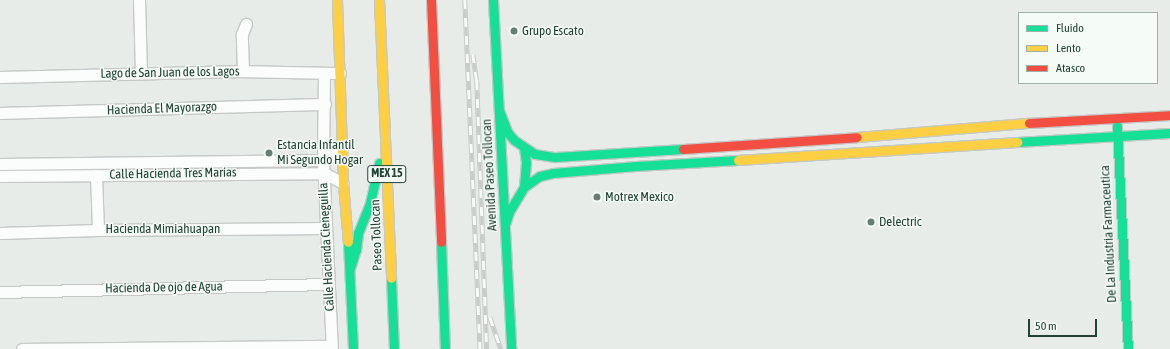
<!DOCTYPE html>
<meta charset="utf-8">
<style>
body{margin:0}
#map{position:relative;width:1170px;height:349px;overflow:hidden;background:#e7ece9;font-family:"Asap Condensed",sans-serif}
div>[style]{position:absolute}
.roads{filter:drop-shadow(1px 0 #c4c9c6) drop-shadow(-1px 0 #c4c9c6) drop-shadow(0 1px #c4c9c6) drop-shadow(0 -1px #c4c9c6)}
.street>*{height:11px;margin:-5.5px;padding:0 5.5px;transform-origin:5.5px;border-radius:5.5px;background:#fbfcfc}
.fast>*{height:9px;margin:-4.5px;padding:0 4.5px;transform-origin:4.5px;border-radius:4.5px;background:#16e098}
.slow>*{height:9px;margin:-4.5px;padding:0 4.5px;transform-origin:4.5px;border-radius:4.5px;background:#ffcf43}
.jam>*{height:9px;margin:-4.5px;padding:0 4.5px;transform-origin:4.5px;border-radius:4.5px;background:#f24e42}
.rail>*{height:4.5px;margin-top:-2.25px;transform-origin:0;background:repeating-linear-gradient(90deg,#f5fbf7 0 9px,#c8ccca 0 18px);box-sizing:border-box;border-block:1px solid #c8ccca}
.dots>*{width:11px;height:11px;translate:-50% -50%;box-sizing:border-box;border:2px solid #f5fbf7;border-radius:50%}
span{translate:-50% -50%;white-space:nowrap;text-align:center;line-height:1.15;-webkit-text-stroke:3px #f5fbf7;paint-order:stroke}
.shield-label span{padding:1px 3px;background:#f5fbf7;border:1px solid;border-radius:3px;-webkit-text-stroke-width:0}
.shield-label{font-size:12px;color:#214337;font-weight:700}
.poi-label{font-size:13px;color:#214337}
.left{translate:0 -50%;text-align:left}
.street-label{font-size:13px;color:#214337}
.legend{position:absolute;left:1018px;top:12px;width:140px;height:72px;box-sizing:border-box;background:#f5fbf7;border:1px solid #a0b1aa;margin:0;padding:5px 7px;list-style:none;font-size:12px;color:#214337}
.legend li{display:flex;align-items:center;gap:8px;height:20px}
.legend b{width:20px;border:1px solid #a0b1aa}
.scale{position:absolute;left:1028px;top:319px;width:69px;height:18px;box-sizing:border-box;border:2px solid #214337;border-top:0;padding-left:5px;font-size:12px;line-height:14px;white-space:nowrap;color:#214337;-webkit-text-stroke:3px #f5fbf7;paint-order:stroke}
</style>
<div id="map">
<div class="roads">
<div class="street">
<i style="left:139px;top:0;width:73px;rotate:88.4deg"></i>
<i style="left:243px;top:71px;width:37px;rotate:-92deg"></i>
<i style="left:242px;top:34px;width:11px;rotate:-68deg"></i>
<i style="left:324px;top:73px;width:87px;rotate:90.7deg"></i>
<i style="left:323px;top:160px;width:189px;rotate:87.3deg"></i>
<i style="left:0;top:77px;width:243px;rotate:-1.4deg"></i>
<i style="left:243px;top:71px;width:97px;rotate:1.2deg"></i>
<i style="left:0;top:113px;width:325px;rotate:-1.6deg"></i>
<i style="left:0;top:164px;width:323px;rotate:-0.7deg"></i>
<i style="left:323px;top:160px;width:22px;rotate:-30deg"></i>
<i style="left:96px;top:175px;width:55px;rotate:87.9deg"></i>
<i style="left:0;top:176px;width:324px;rotate:-0.5deg"></i>
<i style="left:324px;top:173px;width:21px;rotate:28deg"></i>
<i style="left:0;top:233px;width:98px;rotate:-1.8deg"></i>
<i style="left:98px;top:230px;width:228px;rotate:-0.5deg"></i>
<i style="left:0;top:292px;width:329px;rotate:-1.4deg"></i>
<i style="left:22px;top:349px;width:309px;rotate:-0.6deg"></i>
</div>
<div class="fast">
<i style="left:493px;top:0;width:349px;rotate:87deg"></i>
<i style="left:499px;top:110px;width:25px;rotate:69deg"></i>
<i style="left:508px;top:133px;width:9px;rotate:49deg"></i>
<i style="left:514px;top:140px;width:25px;rotate:34deg"></i>
<i style="left:535px;top:154px;width:20px;rotate:9deg"></i>
<i style="left:555px;top:157px;width:128px;rotate:-3.6deg"></i>
<i style="left:1117px;top:126px;width:223px;rotate:87.2deg"></i>
<i style="left:1017px;top:142px;width:153px;rotate:-3.4deg"></i>
<i style="left:524px;top:148px;width:15px;rotate:82deg"></i>
<i style="left:526px;top:163px;width:24px;rotate:95deg"></i>
<i style="left:506px;top:222px;width:10px;rotate:-73deg"></i>
<i style="left:509px;top:212px;width:29px;rotate:-59deg"></i>
<i style="left:524px;top:187px;width:19px;rotate:-35deg"></i>
<i style="left:540px;top:176px;width:13px;rotate:-13deg"></i>
<i style="left:553px;top:173px;width:83px;rotate:-4.8deg"></i>
<i style="left:636px;top:166px;width:102px;rotate:-3.4deg"></i>
<i style="left:348px;top:242px;width:107px;rotate:87.3deg"></i>
<i style="left:441px;top:242px;width:107px;rotate:87.9deg"></i>
<i style="left:350px;top:268px;width:19px;rotate:-72deg"></i>
<i style="left:356px;top:250px;width:17px;rotate:-83deg"></i>
<i style="left:358px;top:233px;width:32px;rotate:-68deg"></i>
<i style="left:370px;top:203px;width:41px;rotate:-77.3deg"></i>
<i style="left:391px;top:278px;width:71px;rotate:87.6deg"></i>
</div>
<div class="slow">
<i style="left:337px;top:0;width:183px;rotate:88.1deg"></i>
<i style="left:343px;top:183px;width:59px;rotate:85.2deg"></i>
<i style="left:379px;top:0;width:278px;rotate:87.5deg"></i>
<i style="left:857px;top:137px;width:173px;rotate:-4.7deg"></i>
<i style="left:738px;top:160px;width:280px;rotate:-3.7deg"></i>
</div>
<div class="jam">
<i style="left:431px;top:0;width:242px;rotate:87.6deg"></i>
<i style="left:1029px;top:123px;width:141px;rotate:-3.2deg"></i>
<i style="left:683px;top:149px;width:174px;rotate:-3.9deg"></i>
</div>
</div>
<div class="rail">
<i style="left:465px;top:0;width:349px;rotate:87.5deg"></i>
<i style="left:473px;top:54px;width:27px;rotate:82deg"></i>
<i style="left:477px;top:81px;width:268px;rotate:87.9deg"></i>
<i style="left:490px;top:317px;width:34px;rotate:71deg"></i>
</div>
<div class="dots">
<i style="left:514px;top:31px;background:#667e75"></i>
<i style="left:269px;top:153px;background:#667e75"></i>
<i style="left:597px;top:197px;background:#667e75"></i>
<i style="left:871px;top:222px;background:#667e75"></i>
</div>
<div class="shield-label">
<span style="left:387px;top:174px">MEX 15</span>
</div>
<div class="poi-label">
<span class="left" style="left:522px;top:31px">Grupo Escato</span>
<span class="left" style="left:277px;top:153px">Estancia Infantil<br>Mi Segundo Hogar</span>
<span class="left" style="left:605px;top:197px">Motrex Mexico</span>
<span class="left" style="left:879px;top:222px">Delectric</span>
</div>
<div class="street-label">
<span style="left:170px;top:73px;rotate:-1deg">Lago de San Juan de los Lagos</span>
<span style="left:162px;top:109px;rotate:-2deg">Hacienda El Mayorazgo</span>
<span style="left:173px;top:174px;rotate:-1deg">Calle Hacienda Tres Marías</span>
<span style="left:490px;top:175px;rotate:-93deg">Avenida Paseo Tollocan</span>
<span style="left:163px;top:229px">Hacienda Mimiahuapan</span>
<span style="left:1109px;top:234px;rotate:-93deg">De La Industria Farmaceutica</span>
<span style="left:377px;top:235px;rotate:-92deg">Paseo Tollocan</span>
<span style="left:327px;top:247px;rotate:-93deg">Calle Hacienda Cieneguilla</span>
<span style="left:164px;top:288px;rotate:-1deg">Hacienda De ojo de Agua</span>
</div>
<ul class="legend">
<li><b style="height:5px;background:#16e098"></b>Fluido</li>
<li><b style="height:5px;background:#ffcf43"></b>Lento</li>
<li><b style="height:5px;background:#f24e42"></b>Atasco</li>
</ul>
<div class="scale">50 m</div>
</div>
